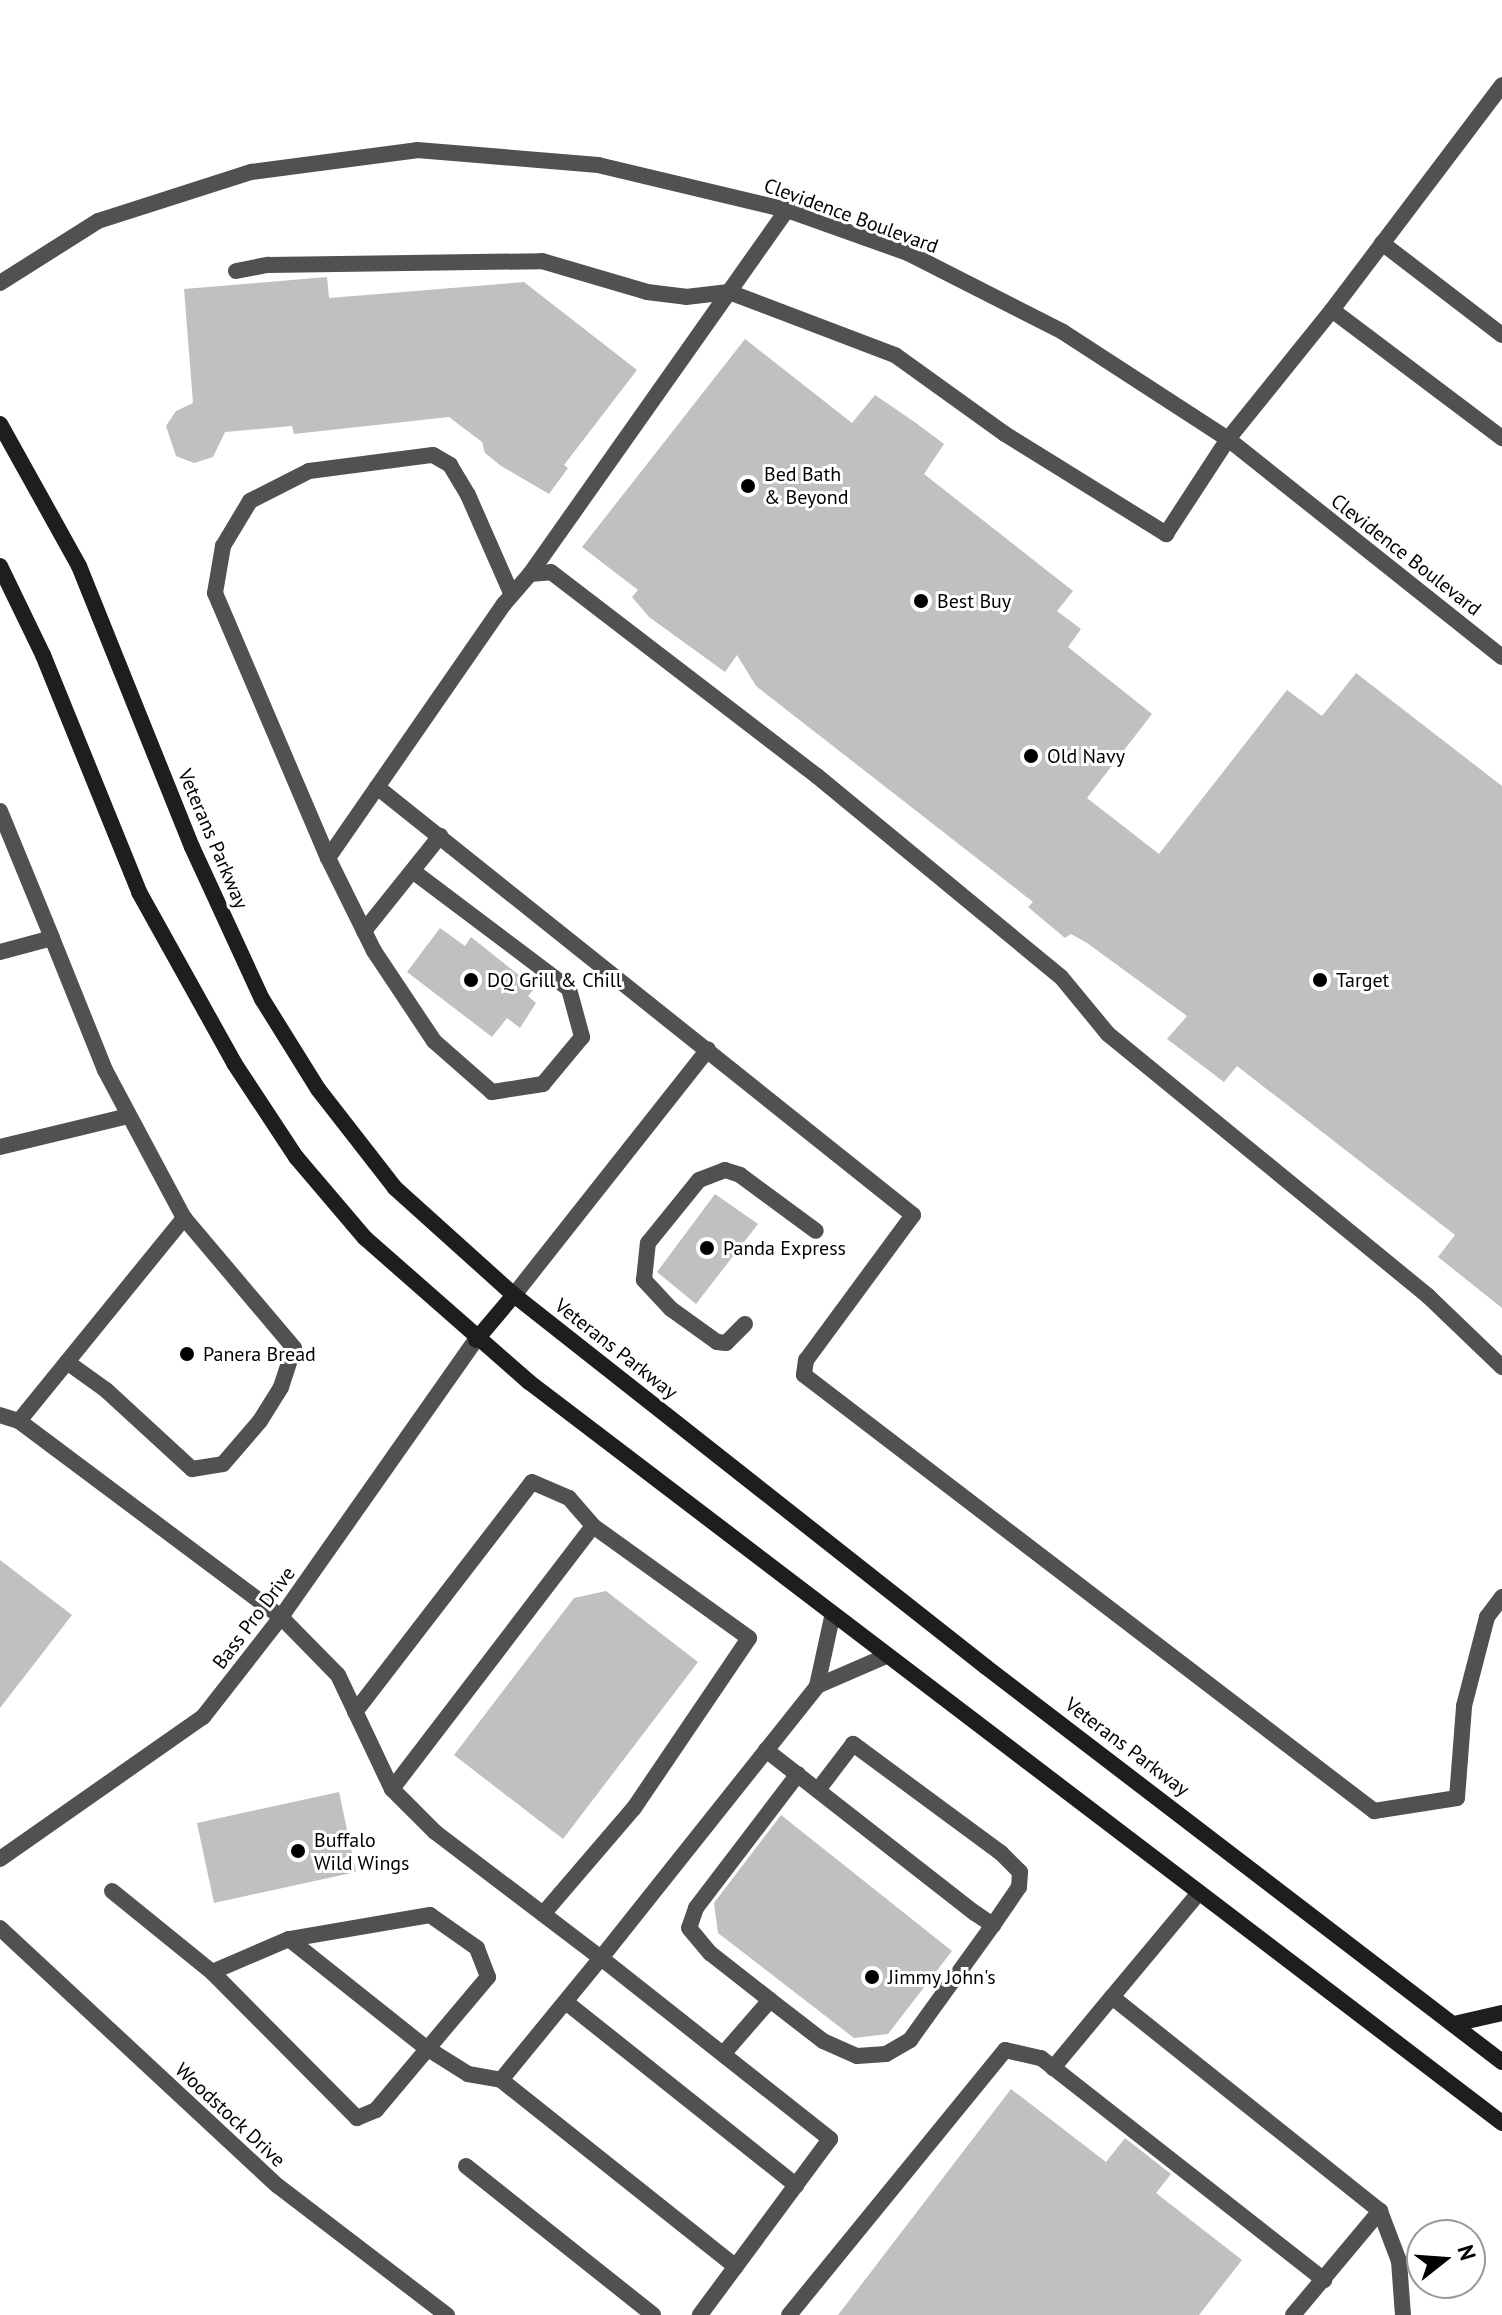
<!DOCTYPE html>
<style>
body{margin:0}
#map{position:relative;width:1502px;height:2315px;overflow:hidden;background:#fff;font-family:"PT Sans",sans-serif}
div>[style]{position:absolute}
.building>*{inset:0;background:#c0c0c0}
.lane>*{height:16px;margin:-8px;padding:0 8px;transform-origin:8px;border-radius:8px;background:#515151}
.street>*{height:16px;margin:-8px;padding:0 8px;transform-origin:8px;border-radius:8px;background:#515151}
.secondary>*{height:16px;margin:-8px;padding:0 8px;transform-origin:8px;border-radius:8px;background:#1e1e1e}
.dots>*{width:22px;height:22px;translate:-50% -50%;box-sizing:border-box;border:4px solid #fff;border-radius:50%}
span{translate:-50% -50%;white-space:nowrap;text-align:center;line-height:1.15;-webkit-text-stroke:6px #fff;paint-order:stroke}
.street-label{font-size:20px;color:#000}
.poi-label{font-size:20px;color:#000}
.left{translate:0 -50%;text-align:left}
.north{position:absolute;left:1406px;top:2219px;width:80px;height:80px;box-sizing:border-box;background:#fff;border:2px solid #999;border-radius:50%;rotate:73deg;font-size:22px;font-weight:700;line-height:32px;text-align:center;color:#000}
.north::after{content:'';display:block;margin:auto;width:28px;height:36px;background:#000;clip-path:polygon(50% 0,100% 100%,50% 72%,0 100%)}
</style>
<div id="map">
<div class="building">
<i style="clip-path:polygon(327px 277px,329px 298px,524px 282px,637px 370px,564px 465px,568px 468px,549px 494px,501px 466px,485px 453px,482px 442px,449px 417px,294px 434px,292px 426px,225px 432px,213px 457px,194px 463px,176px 456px,166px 426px,176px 411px,193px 403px,184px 289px)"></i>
<i style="clip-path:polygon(745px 339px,852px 423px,875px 395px,916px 423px,944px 444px,924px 474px,1073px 591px,1057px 611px,1081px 629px,1068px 647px,1152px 714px,1087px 798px,1159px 854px,1287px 690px,1322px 716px,1356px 673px,1502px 786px,1502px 1308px,1438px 1257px,1455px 1235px,1237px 1066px,1224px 1082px,1167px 1039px,1187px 1016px,1087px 943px,1071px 934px,1065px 938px,1028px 907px,1033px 902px,756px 686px,737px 655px,725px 672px,649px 617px,632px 597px,638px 590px,582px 547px)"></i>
<i style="clip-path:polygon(440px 928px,465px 946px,471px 937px,535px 988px,528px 996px,536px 1003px,520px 1028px,507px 1018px,492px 1037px,407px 972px)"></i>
<i style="clip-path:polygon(715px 1194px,758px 1224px,696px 1304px,657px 1272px)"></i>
<i style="clip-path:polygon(0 1560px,72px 1615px,0 1708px)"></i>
<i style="clip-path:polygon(606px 1591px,698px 1662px,563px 1839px,454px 1755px,574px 1598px)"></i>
<i style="clip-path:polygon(339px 1792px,356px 1872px,214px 1903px,197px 1823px)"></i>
<i style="clip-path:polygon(781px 1815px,952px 1951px,888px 2034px,854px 2038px,718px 1933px,714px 1903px)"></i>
<i style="clip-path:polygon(1011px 2089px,1106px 2162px,1125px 2138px,1171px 2174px,1156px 2193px,1242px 2260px,1199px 2315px,838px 2315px)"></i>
</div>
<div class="lane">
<i style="left:1382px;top:243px;width:151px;rotate:37.5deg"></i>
<i style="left:236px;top:271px;width:33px;rotate:-11deg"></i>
<i style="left:268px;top:265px;width:274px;rotate:-0.8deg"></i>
<i style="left:542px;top:261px;width:109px;rotate:16.4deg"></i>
<i style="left:647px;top:292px;width:39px;rotate:7deg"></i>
<i style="left:686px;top:297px;width:43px;rotate:-6.6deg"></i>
<i style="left:729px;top:292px;width:178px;rotate:20.8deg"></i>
<i style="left:895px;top:355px;width:135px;rotate:35.7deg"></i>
<i style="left:1005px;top:434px;width:190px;rotate:31.8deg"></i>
<i style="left:1166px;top:534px;width:113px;rotate:-56.9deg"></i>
<i style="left:1228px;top:439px;width:166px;rotate:-51.1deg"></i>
<i style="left:1332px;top:310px;width:213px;rotate:37deg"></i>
<i style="left:1332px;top:310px;width:282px;rotate:-52.9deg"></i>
<i style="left:530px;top:574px;width:446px;rotate:-54.8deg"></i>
<i style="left:377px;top:787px;width:686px;rotate:38.61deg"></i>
<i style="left:913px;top:1215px;width:180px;rotate:126.4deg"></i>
<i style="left:806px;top:1360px;width:15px;rotate:98deg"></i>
<i style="left:804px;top:1375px;width:718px;rotate:37.41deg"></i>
<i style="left:1374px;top:1811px;width:84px;rotate:-8.9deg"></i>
<i style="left:1457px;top:1798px;width:92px;rotate:-85.6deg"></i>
<i style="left:1464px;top:1706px;width:92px;rotate:-75.5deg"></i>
<i style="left:1487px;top:1617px;width:25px;rotate:-53deg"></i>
<i style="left:0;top:811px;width:137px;rotate:67.7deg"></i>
<i style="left:52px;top:938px;width:54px;rotate:164.9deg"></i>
<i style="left:328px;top:858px;width:288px;rotate:-113.1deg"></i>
<i style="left:215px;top:593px;width:48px;rotate:-80.3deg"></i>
<i style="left:223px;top:546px;width:52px;rotate:-59deg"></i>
<i style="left:250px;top:501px;width:66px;rotate:-27deg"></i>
<i style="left:309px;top:471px;width:125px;rotate:-7.4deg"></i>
<i style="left:433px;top:455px;width:20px;rotate:30deg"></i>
<i style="left:450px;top:465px;width:35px;rotate:59deg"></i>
<i style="left:468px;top:495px;width:109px;rotate:66.3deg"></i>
<i style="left:414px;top:872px;width:194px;rotate:37deg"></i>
<i style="left:569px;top:989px;width:50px;rotate:74.8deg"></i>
<i style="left:582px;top:1037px;width:61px;rotate:129.7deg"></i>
<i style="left:543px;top:1084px;width:52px;rotate:171.1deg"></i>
<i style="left:492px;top:1092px;width:77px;rotate:-138.7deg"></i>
<i style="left:434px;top:1041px;width:108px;rotate:-123.7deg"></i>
<i style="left:374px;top:951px;width:104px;rotate:-116.3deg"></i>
<i style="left:328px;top:858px;width:309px;rotate:-55.3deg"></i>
<i style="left:504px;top:604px;width:40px;rotate:-49deg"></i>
<i style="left:530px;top:574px;width:21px;rotate:-5deg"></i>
<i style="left:551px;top:572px;width:335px;rotate:37.5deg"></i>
<i style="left:817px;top:776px;width:316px;rotate:39.5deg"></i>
<i style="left:1061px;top:977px;width:74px;rotate:50.5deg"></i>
<i style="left:1108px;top:1034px;width:414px;rotate:39.3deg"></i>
<i style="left:1428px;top:1296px;width:103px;rotate:43.8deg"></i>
<i style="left:364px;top:931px;width:122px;rotate:-51.3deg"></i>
<i style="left:0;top:1147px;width:132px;rotate:-13.6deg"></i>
<i style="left:514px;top:1295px;width:313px;rotate:-51.7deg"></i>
<i style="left:745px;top:1324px;width:27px;rotate:135deg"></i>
<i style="left:726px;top:1343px;width:9px;rotate:-174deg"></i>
<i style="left:717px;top:1342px;width:57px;rotate:-144.3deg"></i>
<i style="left:671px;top:1309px;width:40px;rotate:-133deg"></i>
<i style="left:644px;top:1280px;width:37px;rotate:-84deg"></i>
<i style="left:648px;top:1243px;width:81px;rotate:-51deg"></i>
<i style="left:699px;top:1180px;width:28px;rotate:-21deg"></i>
<i style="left:725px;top:1170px;width:16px;rotate:18deg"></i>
<i style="left:740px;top:1175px;width:94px;rotate:36.4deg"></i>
<i style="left:67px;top:1362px;width:48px;rotate:35.7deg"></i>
<i style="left:106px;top:1390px;width:117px;rotate:42.6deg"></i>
<i style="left:192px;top:1469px;width:31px;rotate:-9deg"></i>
<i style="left:223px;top:1464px;width:57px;rotate:-49.3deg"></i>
<i style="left:260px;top:1421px;width:40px;rotate:-58deg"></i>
<i style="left:281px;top:1387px;width:41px;rotate:-71.6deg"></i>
<i style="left:294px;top:1348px;width:170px;rotate:-130.2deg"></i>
<i style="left:0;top:1415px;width:20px;rotate:18deg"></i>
<i style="left:19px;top:1421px;width:327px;rotate:36.8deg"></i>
<i style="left:281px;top:1617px;width:81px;rotate:45.5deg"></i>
<i style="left:338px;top:1675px;width:126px;rotate:64.7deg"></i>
<i style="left:392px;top:1789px;width:61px;rotate:45deg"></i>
<i style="left:435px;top:1832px;width:208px;rotate:37.2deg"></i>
<i style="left:601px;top:1958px;width:347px;rotate:-51.5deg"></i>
<i style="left:817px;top:1686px;width:71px;rotate:-77.7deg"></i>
<i style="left:19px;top:1421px;width:262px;rotate:-50.9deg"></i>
<i style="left:184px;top:1218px;width:168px;rotate:-118.1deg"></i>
<i style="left:105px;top:1070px;width:142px;rotate:-111.9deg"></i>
<i style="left:817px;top:1686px;width:73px;rotate:-23.4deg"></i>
<i style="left:355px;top:1712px;width:290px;rotate:-52.4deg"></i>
<i style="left:532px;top:1482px;width:40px;rotate:23.4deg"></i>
<i style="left:569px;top:1498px;width:37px;rotate:49deg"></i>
<i style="left:593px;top:1526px;width:331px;rotate:127.4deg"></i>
<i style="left:766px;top:1750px;width:265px;rotate:38deg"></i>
<i style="left:975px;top:1913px;width:22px;rotate:34deg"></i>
<i style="left:993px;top:1925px;width:46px;rotate:-55.6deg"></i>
<i style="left:1019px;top:1887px;width:15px;rotate:-86deg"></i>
<i style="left:1020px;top:1872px;width:27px;rotate:-135deg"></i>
<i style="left:1001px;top:1853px;width:184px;rotate:-143.6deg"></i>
<i style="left:853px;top:1744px;width:58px;rotate:127.3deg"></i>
<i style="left:798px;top:1774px;width:168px;rotate:127.3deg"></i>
<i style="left:696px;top:1908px;width:21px;rotate:109deg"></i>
<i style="left:689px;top:1928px;width:33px;rotate:50deg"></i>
<i style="left:710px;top:1953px;width:76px;rotate:38.1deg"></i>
<i style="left:770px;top:2000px;width:67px;rotate:37.7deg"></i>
<i style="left:823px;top:2041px;width:37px;rotate:24deg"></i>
<i style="left:857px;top:2056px;width:29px;rotate:-4deg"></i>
<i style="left:886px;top:2054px;width:28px;rotate:-30deg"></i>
<i style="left:910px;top:2040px;width:142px;rotate:-54.2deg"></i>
<i style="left:0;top:1859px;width:248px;rotate:-35deg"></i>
<i style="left:203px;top:1717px;width:127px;rotate:-52deg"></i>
<i style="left:281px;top:1617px;width:339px;rotate:-54.9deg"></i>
<i style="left:112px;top:1891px;width:129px;rotate:39deg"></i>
<i style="left:212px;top:1972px;width:84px;rotate:-23.2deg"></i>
<i style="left:289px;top:1939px;width:174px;rotate:38.5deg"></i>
<i style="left:425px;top:2047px;width:51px;rotate:32.1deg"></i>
<i style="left:468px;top:2074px;width:34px;rotate:10deg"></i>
<i style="left:501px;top:2080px;width:158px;rotate:-50.7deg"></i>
<i style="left:601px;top:1958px;width:292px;rotate:38.3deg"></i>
<i style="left:830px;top:2139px;width:219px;rotate:126.5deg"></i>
<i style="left:1197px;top:1895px;width:133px;rotate:129.8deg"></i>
<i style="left:1112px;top:1997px;width:343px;rotate:38.6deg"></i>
<i style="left:1380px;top:2211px;width:53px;rotate:69.2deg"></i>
<i style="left:1399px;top:2261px;width:54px;rotate:85.8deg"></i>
<i style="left:543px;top:1914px;width:140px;rotate:-49.4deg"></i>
<i style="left:634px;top:1808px;width:205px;rotate:-55.9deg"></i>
<i style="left:749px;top:1638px;width:192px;rotate:-144.3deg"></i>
<i style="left:212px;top:1972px;width:206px;rotate:45.2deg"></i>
<i style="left:357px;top:2118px;width:21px;rotate:-23deg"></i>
<i style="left:376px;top:2110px;width:174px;rotate:-49.9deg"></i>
<i style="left:488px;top:1977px;width:31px;rotate:-111deg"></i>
<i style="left:477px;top:1948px;width:57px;rotate:-144.9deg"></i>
<i style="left:430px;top:1915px;width:143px;rotate:170.3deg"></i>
<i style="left:567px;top:2003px;width:293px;rotate:38.5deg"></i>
<i style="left:724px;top:2053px;width:70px;rotate:-49deg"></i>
<i style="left:1053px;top:2068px;width:92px;rotate:-50.3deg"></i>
<i style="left:501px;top:2080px;width:300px;rotate:38.5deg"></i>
<i style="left:466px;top:2166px;width:239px;rotate:38.5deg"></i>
<i style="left:789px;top:2315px;width:342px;rotate:-50.8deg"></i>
<i style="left:1005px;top:2050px;width:37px;rotate:13deg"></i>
<i style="left:1041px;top:2058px;width:360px;rotate:38.1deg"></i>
<i style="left:1293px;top:2315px;width:136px;rotate:-50.1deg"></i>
</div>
<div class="street">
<i style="left:0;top:283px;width:116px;rotate:-32.3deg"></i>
<i style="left:98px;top:221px;width:161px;rotate:-17.8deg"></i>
<i style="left:251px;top:172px;width:167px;rotate:-7.5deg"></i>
<i style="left:417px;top:150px;width:182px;rotate:4.7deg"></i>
<i style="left:598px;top:165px;width:194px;rotate:13.4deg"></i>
<i style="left:787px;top:210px;width:128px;rotate:19.6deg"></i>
<i style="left:908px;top:253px;width:174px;rotate:27deg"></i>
<i style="left:1063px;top:332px;width:197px;rotate:33deg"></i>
<i style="left:1228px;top:439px;width:350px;rotate:38.5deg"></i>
<i style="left:0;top:1928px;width:379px;rotate:42.9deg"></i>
<i style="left:278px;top:2186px;width:213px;rotate:37.4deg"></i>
</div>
<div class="secondary">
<i style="left:0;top:424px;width:162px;rotate:60.9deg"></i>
<i style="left:79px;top:566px;width:303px;rotate:68.1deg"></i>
<i style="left:192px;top:847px;width:167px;rotate:65.3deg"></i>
<i style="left:262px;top:999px;width:106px;rotate:58.1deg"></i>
<i style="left:318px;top:1089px;width:125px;rotate:52.1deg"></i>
<i style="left:395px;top:1188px;width:160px;rotate:42deg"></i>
<i style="left:514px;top:1295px;width:601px;rotate:38.24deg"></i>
<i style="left:986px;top:1667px;width:650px;rotate:37.43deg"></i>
<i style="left:0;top:566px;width:99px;rotate:64.2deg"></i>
<i style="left:43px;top:655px;width:256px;rotate:67.9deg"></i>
<i style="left:139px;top:892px;width:196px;rotate:60.9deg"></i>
<i style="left:234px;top:1063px;width:113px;rotate:56.6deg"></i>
<i style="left:296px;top:1157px;width:106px;rotate:49.6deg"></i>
<i style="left:365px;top:1238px;width:218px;rotate:41.3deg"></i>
<i style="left:529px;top:1382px;width:1223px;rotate:37.29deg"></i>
<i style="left:476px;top:1340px;width:59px;rotate:-49.8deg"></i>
<i style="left:1454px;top:2024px;width:49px;rotate:-12.9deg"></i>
</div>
<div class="dots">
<i style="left:748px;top:486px;background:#000"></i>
<i style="left:921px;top:601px;background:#000"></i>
<i style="left:1031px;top:756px;background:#000"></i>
<i style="left:471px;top:980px;background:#000"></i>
<i style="left:1320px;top:980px;background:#000"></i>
<i style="left:707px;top:1248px;background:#000"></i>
<i style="left:187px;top:1354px;background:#000"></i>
<i style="left:298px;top:1851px;background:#000"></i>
<i style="left:872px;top:1977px;background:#000"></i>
</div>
<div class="street-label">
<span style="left:851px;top:216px;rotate:20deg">Clevidence Boulevard</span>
<span style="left:1406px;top:555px;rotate:38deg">Clevidence Boulevard</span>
<span style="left:213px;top:839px;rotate:67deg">Veterans Parkway</span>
<span style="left:616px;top:1349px;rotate:38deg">Veterans Parkway</span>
<span style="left:254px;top:1618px;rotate:-53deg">Bass Pro Drive</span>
<span style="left:1127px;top:1747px;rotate:37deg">Veterans Parkway</span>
<span style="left:230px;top:2115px;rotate:43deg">Woodstock Drive</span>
</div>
<div class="poi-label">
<span class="left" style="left:764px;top:486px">Bed Bath<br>&amp; Beyond</span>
<span class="left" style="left:937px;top:601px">Best Buy</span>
<span class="left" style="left:1047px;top:756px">Old Navy</span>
<span class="left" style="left:487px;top:980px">DQ Grill &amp; Chill</span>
<span class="left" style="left:1336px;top:980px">Target</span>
<span class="left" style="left:723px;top:1248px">Panda Express</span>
<span class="left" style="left:203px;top:1354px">Panera Bread</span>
<span class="left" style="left:314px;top:1852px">Buffalo<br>Wild Wings</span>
<span class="left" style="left:888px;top:1977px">Jimmy John's</span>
</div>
<div class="north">N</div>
</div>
